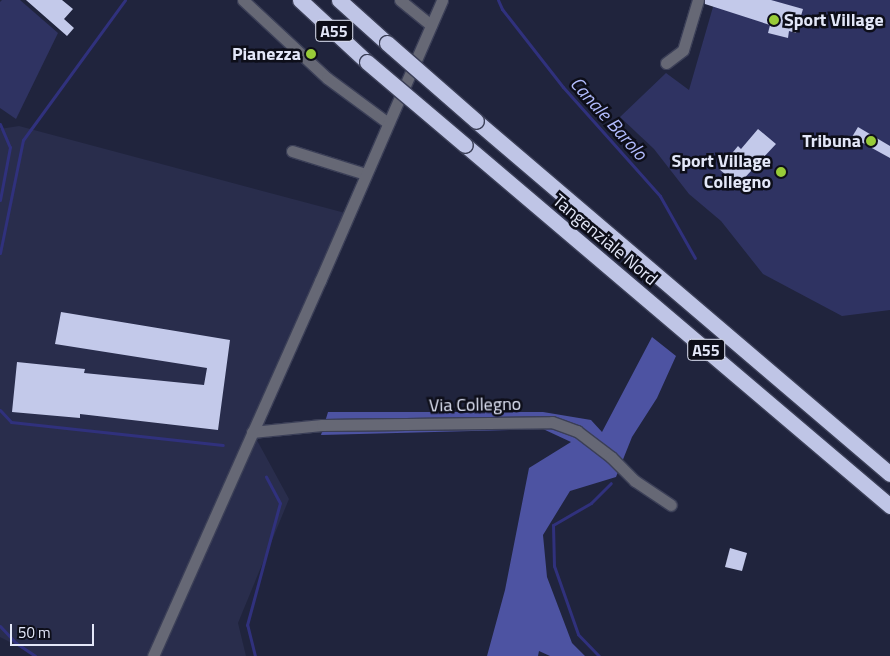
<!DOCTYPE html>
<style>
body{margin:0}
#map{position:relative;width:890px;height:656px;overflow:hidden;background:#20243d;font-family:"Titillium Web",sans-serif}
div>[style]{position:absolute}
.built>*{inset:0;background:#292d4c}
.green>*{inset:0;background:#2f3362}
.forest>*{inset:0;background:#4d53a2}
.stream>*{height:3px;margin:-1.5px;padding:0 1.5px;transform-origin:1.5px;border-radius:1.5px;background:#30317d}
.building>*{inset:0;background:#c3c9ea}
.roads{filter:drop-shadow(1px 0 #3b3f57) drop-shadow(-1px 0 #3b3f57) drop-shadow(0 1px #3b3f57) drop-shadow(0 -1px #3b3f57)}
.minor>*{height:11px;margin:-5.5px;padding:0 5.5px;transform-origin:5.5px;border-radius:5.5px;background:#666875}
.motorway>*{height:15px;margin:-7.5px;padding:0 7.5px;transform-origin:7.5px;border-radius:7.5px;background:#bfc5e6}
.bridges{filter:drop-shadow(1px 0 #3b3f57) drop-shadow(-1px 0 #3b3f57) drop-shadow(0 1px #3b3f57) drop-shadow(0 -1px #3b3f57)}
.motorway-bridge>*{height:15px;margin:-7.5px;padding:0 7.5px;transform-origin:7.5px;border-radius:7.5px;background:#bfc5e6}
.dots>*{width:14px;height:14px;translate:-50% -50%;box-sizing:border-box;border:2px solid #0d0e19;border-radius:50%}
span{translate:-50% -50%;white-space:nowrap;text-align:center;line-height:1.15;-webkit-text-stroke:5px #0d0e19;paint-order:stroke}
.shield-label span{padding:1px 4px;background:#0d0e19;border:1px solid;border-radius:4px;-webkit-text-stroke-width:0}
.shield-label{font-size:16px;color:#e3e7f8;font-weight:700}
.poi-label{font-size:18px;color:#e3e7f8;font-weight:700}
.left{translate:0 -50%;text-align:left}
.right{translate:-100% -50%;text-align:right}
.street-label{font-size:18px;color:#e3e7f8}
.water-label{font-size:19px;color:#b2bcfe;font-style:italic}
.scale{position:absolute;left:10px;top:624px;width:84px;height:22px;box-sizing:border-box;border:2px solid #e3e7f8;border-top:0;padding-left:6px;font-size:15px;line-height:18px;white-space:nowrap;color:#e3e7f8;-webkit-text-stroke:4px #0d0e19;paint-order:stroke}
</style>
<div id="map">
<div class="built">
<i style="clip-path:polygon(19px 126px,349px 214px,252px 431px,289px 499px,238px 623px,246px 656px,37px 656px,0 637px,0 129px)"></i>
</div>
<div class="green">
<i style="clip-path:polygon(2px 0,20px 0,58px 33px,16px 119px,0 108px,0 2px)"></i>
<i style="clip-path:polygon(715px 0,890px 0,890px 310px,842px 316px,763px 274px,721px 221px,689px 194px,654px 149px,620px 117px,666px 73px,689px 90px)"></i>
</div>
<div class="forest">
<i style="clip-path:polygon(652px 337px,676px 356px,657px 398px,632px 437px,616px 477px,570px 491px,543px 535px,547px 577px,572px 643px,585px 656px,550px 656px,539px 651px,538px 656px,487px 656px,505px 590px,529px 468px,571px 442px,543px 429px,321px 435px,328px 412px,543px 412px,591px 420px,602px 432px)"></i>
</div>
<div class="stream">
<i style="left:498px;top:0;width:10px;rotate:66deg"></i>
<i style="left:502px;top:9px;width:99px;rotate:52deg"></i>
<i style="left:563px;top:87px;width:146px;rotate:48.3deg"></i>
<i style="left:660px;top:196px;width:71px;rotate:60.6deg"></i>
<i style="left:0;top:124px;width:25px;rotate:67deg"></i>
<i style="left:10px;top:147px;width:54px;rotate:100.7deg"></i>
<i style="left:0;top:253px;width:115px;rotate:-78.5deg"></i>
<i style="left:23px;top:140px;width:173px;rotate:-53.9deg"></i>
<i style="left:0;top:410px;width:16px;rotate:47deg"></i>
<i style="left:11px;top:422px;width:213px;rotate:6.2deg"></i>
<i style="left:0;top:626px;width:23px;rotate:47deg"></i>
<i style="left:16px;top:643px;width:23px;rotate:34deg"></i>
<i style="left:255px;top:656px;width:32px;rotate:-104deg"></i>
<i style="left:247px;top:625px;width:126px;rotate:-74.9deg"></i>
<i style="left:280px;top:503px;width:30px;rotate:-118deg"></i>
<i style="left:599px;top:656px;width:30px;rotate:-134deg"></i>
<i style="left:578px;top:634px;width:72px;rotate:-109.4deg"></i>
<i style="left:554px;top:566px;width:41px;rotate:-91.4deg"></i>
<i style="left:553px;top:525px;width:44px;rotate:-30.1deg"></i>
<i style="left:591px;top:503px;width:28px;rotate:-45deg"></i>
</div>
<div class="building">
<i style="clip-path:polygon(26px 0,62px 0,73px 9px,64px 19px,74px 28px,67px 36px)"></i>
<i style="clip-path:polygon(705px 0,771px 0,803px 9px,796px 33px,789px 31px,788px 38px,768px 33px,770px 25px,705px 4px)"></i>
<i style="clip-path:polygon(858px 127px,890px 146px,890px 158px,852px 137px)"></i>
<i style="clip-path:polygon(758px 129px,776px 144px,738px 185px,719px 169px,738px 146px,741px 149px)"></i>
<i style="clip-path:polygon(61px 312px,230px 340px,218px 430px,80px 414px,80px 418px,12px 412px,17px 362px,85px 369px,84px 373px,204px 385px,207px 368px,55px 344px)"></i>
<i style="clip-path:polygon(730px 548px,747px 553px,742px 571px,725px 567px)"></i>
</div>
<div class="roads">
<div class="minor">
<i style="left:243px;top:0;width:115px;rotate:42.9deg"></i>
<i style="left:327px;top:78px;width:76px;rotate:36.4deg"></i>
<i style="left:400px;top:0;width:40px;rotate:39deg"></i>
<i style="left:666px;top:63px;width:21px;rotate:-37deg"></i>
<i style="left:683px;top:50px;width:52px;rotate:-73.3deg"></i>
<i style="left:292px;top:151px;width:77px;rotate:17.3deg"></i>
<i style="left:252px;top:432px;width:70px;rotate:-5.7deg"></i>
<i style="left:322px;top:425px;width:230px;rotate:-0.7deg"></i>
<i style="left:552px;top:422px;width:27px;rotate:20deg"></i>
<i style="left:577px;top:431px;width:43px;rotate:37.4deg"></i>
<i style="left:611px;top:457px;width:34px;rotate:45deg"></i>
<i style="left:635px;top:481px;width:43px;rotate:33.7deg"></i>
<i style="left:153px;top:656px;width:411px;rotate:-66deg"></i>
<i style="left:320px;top:281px;width:306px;rotate:-66.5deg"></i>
</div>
<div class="motorway">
<i style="left:300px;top:0;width:91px;rotate:42.8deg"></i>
<i style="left:339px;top:0;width:64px;rotate:41.9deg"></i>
<i style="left:476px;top:121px;width:544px;rotate:40.45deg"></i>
<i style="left:465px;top:145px;width:558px;rotate:40.34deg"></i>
</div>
</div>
<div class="bridges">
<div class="motorway-bridge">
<i style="left:387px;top:43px;width:118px;rotate:41.2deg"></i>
<i style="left:367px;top:62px;width:128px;rotate:40.3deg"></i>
</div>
</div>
<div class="dots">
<i style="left:774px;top:20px;background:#98cb38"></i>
<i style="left:311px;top:54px;background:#98cb38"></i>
<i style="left:871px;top:141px;background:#98cb38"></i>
<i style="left:781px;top:172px;background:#98cb38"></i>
</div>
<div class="shield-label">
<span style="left:334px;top:31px">A55</span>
<span style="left:706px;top:350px">A55</span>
</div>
<div class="poi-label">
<span class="left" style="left:784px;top:20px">Sport Village</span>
<span class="right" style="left:301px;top:54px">Pianezza</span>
<span class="right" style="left:861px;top:141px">Tribuna</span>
<span class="right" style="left:771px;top:172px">Sport Village<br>Collegno</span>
</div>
<div class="street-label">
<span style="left:605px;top:240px;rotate:40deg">Tangenziale Nord</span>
<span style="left:475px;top:405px;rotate:-1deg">Via Collegno</span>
</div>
<div class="water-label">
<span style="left:609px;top:118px;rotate:48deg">Canale Barolo</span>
</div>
<div class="scale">50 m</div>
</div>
